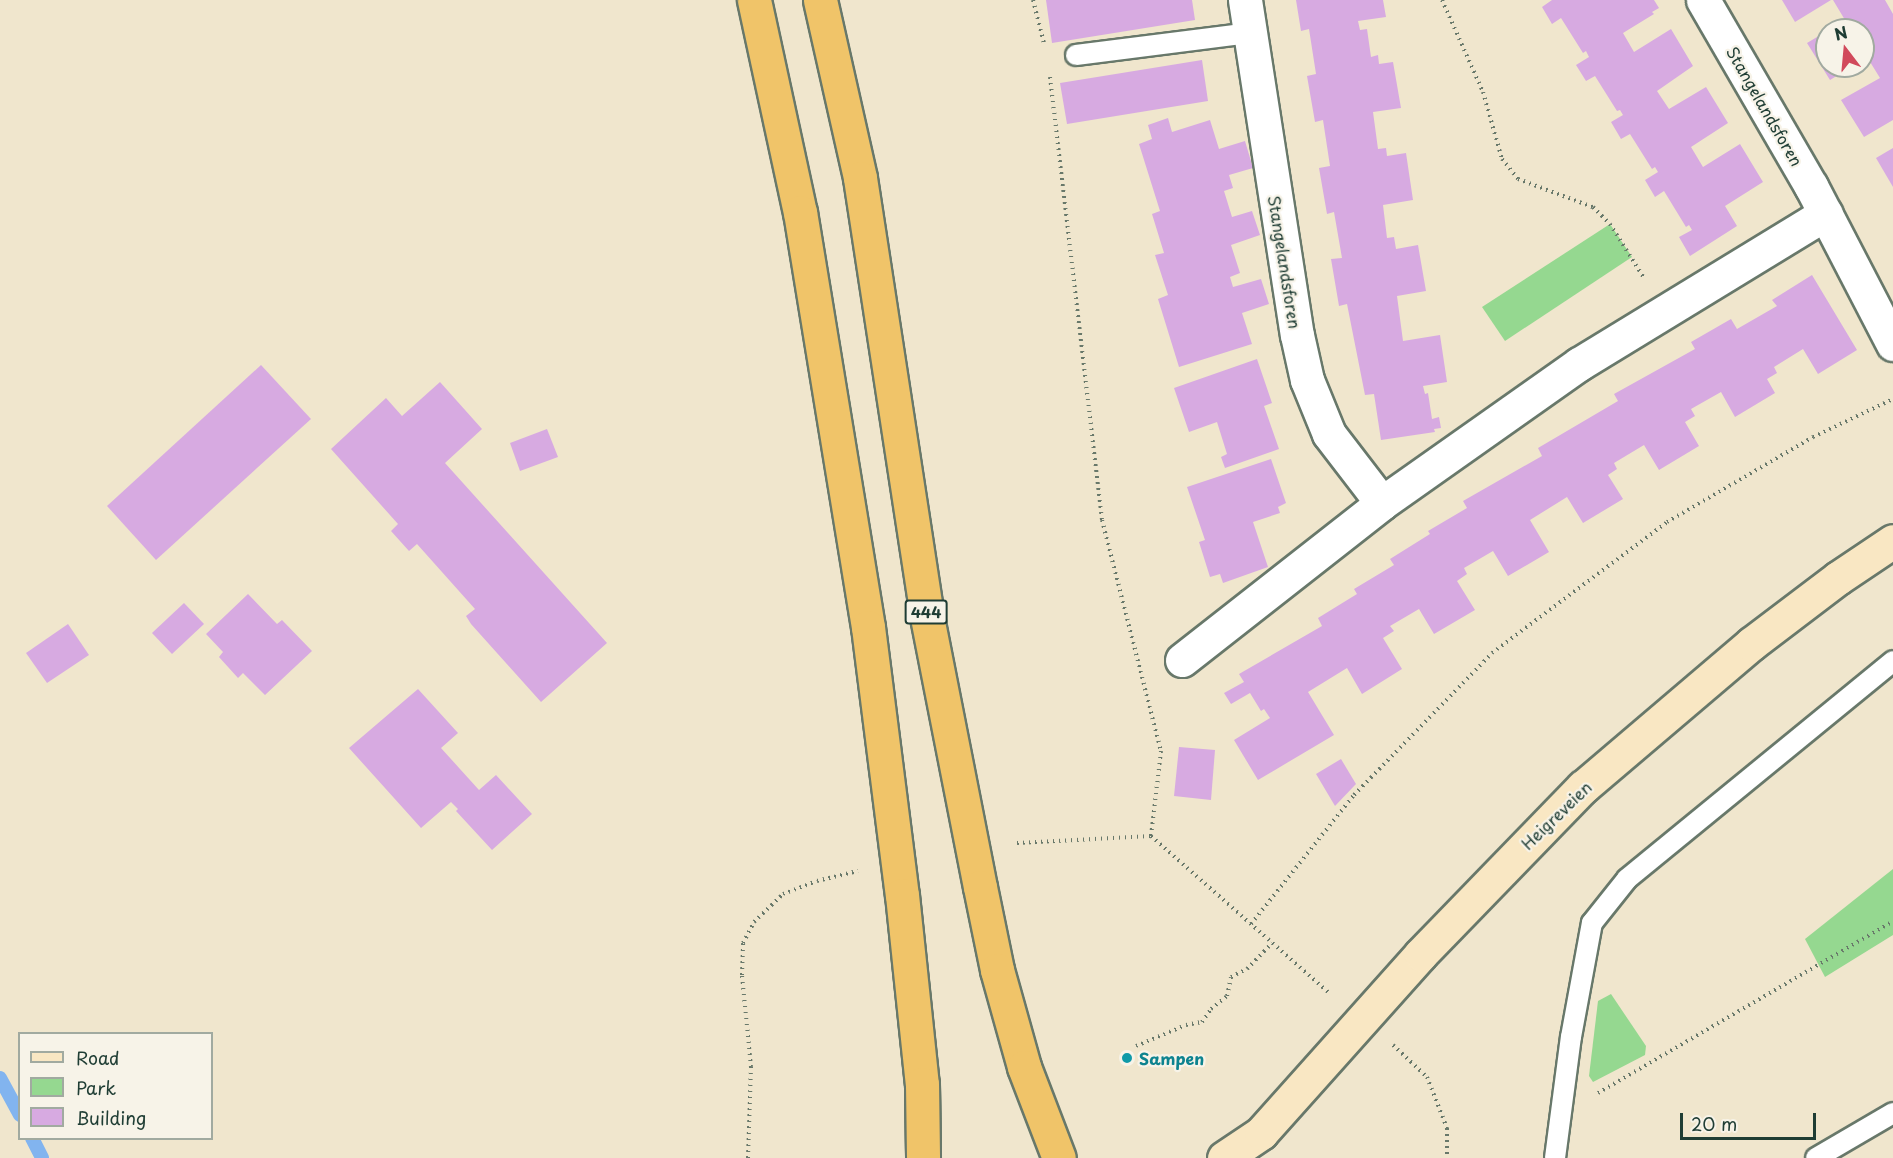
<!DOCTYPE html>
<style>
body{margin:0}
#map{position:relative;width:1893px;height:1158px;overflow:hidden;background:#f0e6cd;font-family:"Playpen Sans",sans-serif}
div>[style]{position:absolute}
.green>*{inset:0;background:#95d890}
.stream>*{height:14px;margin:-7px;padding:0 7px;transform-origin:7px;border-radius:7px;background:#82b4ef}
.building>*{inset:0;background:#d7aae1}
.path>*{height:4px;margin-top:-2px;transform-origin:0;background:repeating-linear-gradient(90deg,#68786a 0 1.5px,transparent 0 6px)}
.roads{filter:drop-shadow(2px 0 #68786a) drop-shadow(-2px 0 #68786a) drop-shadow(0 2px #68786a) drop-shadow(0 -2px #68786a)}
.lane>*{height:20px;margin:-10px;padding:0 10px;transform-origin:10px;border-radius:10px;background:#fff}
.street>*{height:33px;margin:-16.5px;padding:0 16.5px;transform-origin:16.5px;border-radius:16.5px;background:#fff}
.secondary>*{height:33px;margin:-16.5px;padding:0 16.5px;transform-origin:16.5px;border-radius:16.5px;background:#f9e7c3}
.highway>*{height:33px;margin:-16.5px;padding:0 16.5px;transform-origin:16.5px;border-radius:16.5px;background:#f0c469}
.dots>*{width:16px;height:16px;translate:-50% -50%;box-sizing:border-box;border:3px solid #f7f3e8;border-radius:50%}
span{translate:-50% -50%;white-space:nowrap;text-align:center;line-height:1.15;-webkit-text-stroke:4.5px #f7f3e8;paint-order:stroke}
.shield-label span{padding:2px 4px;background:#f7f3e8;border:2px solid;border-radius:4px;-webkit-text-stroke-width:0}
.shield-label{font-size:15px;color:#1f3d34;font-weight:700}
.street-label{font-size:16px;color:#1f3d34}
.culture-label{font-size:16px;color:#0d838f;font-weight:700}
.left{translate:0 -50%;text-align:left}
.legend{position:absolute;left:18px;top:1032px;width:195px;height:108px;box-sizing:border-box;background:#f7f3e8;border:2px solid #a1aaa0;margin:0;padding:8px 10px;list-style:none;font-size:18px;color:#1f3d34}
.legend li{display:flex;align-items:center;gap:12px;height:30px}
.legend b{width:30px;border:2px solid #a1aaa0}
.north{position:absolute;left:1815px;top:18px;width:60px;height:60px;box-sizing:border-box;background:#f7f3e8;border:2px solid #a1aaa0;border-radius:50%;rotate:344deg;font-size:16px;font-weight:700;line-height:24px;text-align:center;color:#1f3d34}
.north::after{content:'';display:block;margin:auto;width:21px;height:27px;background:#d1495b;clip-path:polygon(50% 0,100% 100%,50% 72%,0 100%)}
.scale{position:absolute;left:1680px;top:1113px;width:136px;height:27px;box-sizing:border-box;border:3px solid #1f3d34;border-top:0;padding-left:8px;font-size:18px;line-height:21px;white-space:nowrap;color:#1f3d34;-webkit-text-stroke:4px #f7f3e8;paint-order:stroke}
</style>
<div id="map">
<div class="green">
<i style="clip-path:polygon(1610px 224px,1632px 257px,1505px 341px,1482px 307px)"></i>
<i style="clip-path:polygon(1893px 869px,1893px 935px,1825px 977px,1805px 939px)"></i>
<i style="clip-path:polygon(1611px 994px,1646px 1046px,1645px 1055px,1593px 1082px,1589px 1076px,1598px 1001px)"></i>
</div>
<div class="stream">
<i style="left:0;top:1078px;width:42px;rotate:61.6deg"></i>
<i style="left:32px;top:1138px;width:22px;rotate:63deg"></i>
</div>
<div class="building">
<i style="clip-path:polygon(1046px 0,1192px 0,1195px 20px,1052px 43px)"></i>
<i style="clip-path:polygon(1296px 0,1383px 0,1386px 17px,1358px 21px,1360px 30px,1367px 29px,1371px 57px,1378px 55px,1379px 64px,1393px 62px,1401px 108px,1373px 112px,1378px 149px,1386px 148px,1387px 156px,1406px 153px,1413px 200px,1383px 205px,1387px 238px,1394px 237px,1396px 249px,1418px 245px,1426px 291px,1397px 296px,1403px 341px,1440px 335px,1447px 382px,1423px 386px,1425px 394px,1428px 393px,1432px 419px,1439px 417px,1441px 428px,1434px 429px,1435px 432px,1381px 440px,1374px 394px,1365px 395px,1347px 304px,1339px 306px,1331px 259px,1342px 258px,1334px 212px,1327px 214px,1319px 168px,1330px 166px,1323px 120px,1315px 122px,1307px 76px,1316px 74px,1309px 29px,1301px 31px)"></i>
<i style="clip-path:polygon(1552px 0,1654px 0,1659px 8px,1652px 12px,1654px 14px,1623px 33px,1634px 52px,1671px 29px,1693px 66px,1657px 91px,1669px 109px,1706px 87px,1728px 123px,1691px 147px,1703px 167px,1740px 144px,1763px 182px,1725px 206px,1737px 226px,1690px 256px,1679px 237px,1692px 230px,1689px 225px,1686px 227px,1664px 191px,1655px 197px,1645px 180px,1658px 172px,1655px 167px,1652px 169px,1630px 134px,1621px 139px,1611px 122px,1623px 115px,1620px 110px,1617px 111px,1595px 76px,1586px 81px,1576px 65px,1589px 57px,1586px 51px,1583px 53px,1561px 18px,1552px 24px,1542px 7px)"></i>
<i style="clip-path:polygon(1782px 0,1831px 0,1795px 22px)"></i>
<i style="clip-path:polygon(1833px 0,1885px 0,1893px 14px,1893px 120px,1864px 137px,1841px 100px,1880px 78px,1867px 57px,1863px 60px,1863px 30px,1828px 30px,1845px 20px)"></i>
<i style="clip-path:polygon(1827px 31px,1827px 66px,1853px 66px,1830px 80px,1807px 43px)"></i>
<i style="clip-path:polygon(1202px 60px,1208px 101px,1067px 124px,1060px 83px)"></i>
<i style="clip-path:polygon(1168px 118px,1172px 132px,1210px 120px,1219px 149px,1245px 141px,1253px 168px,1229px 175px,1233px 188px,1224px 191px,1232px 217px,1252px 211px,1260px 235px,1231px 245px,1240px 273px,1230px 277px,1233px 287px,1261px 279px,1269px 304px,1242px 313px,1252px 344px,1179px 367px,1158px 299px,1168px 295px,1155px 255px,1164px 253px,1152px 214px,1160px 211px,1139px 144px,1152px 139px,1148px 125px)"></i>
<i style="clip-path:polygon(1893px 148px,1893px 187px,1876px 158px)"></i>
<i style="clip-path:polygon(1812px 275px,1857px 350px,1818px 374px,1803px 349px,1774px 367px,1777px 373px,1767px 379px,1775px 393px,1735px 417px,1721px 392px,1691px 409px,1695px 416px,1685px 422px,1699px 446px,1659px 470px,1644px 445px,1614px 463px,1617px 469px,1608px 475px,1623px 499px,1583px 523px,1567px 497px,1530px 520px,1549px 552px,1508px 576px,1493px 551px,1464px 568px,1467px 574px,1457px 581px,1475px 610px,1434px 634px,1419px 609px,1390px 626px,1394px 631px,1383px 638px,1402px 669px,1362px 694px,1347px 668px,1308px 692px,1334px 735px,1258px 780px,1234px 740px,1270px 718px,1264px 709px,1261px 711px,1250px 693px,1231px 704px,1224px 693px,1244px 682px,1239px 674px,1322px 626px,1318px 618px,1357px 594px,1354px 589px,1394px 565px,1390px 559px,1430px 534px,1428px 531px,1467px 508px,1463px 501px,1542px 456px,1538px 448px,1618px 401px,1614px 394px,1695px 349px,1691px 342px,1731px 319px,1737px 329px,1777px 306px,1772px 300px)"></i>
<i style="clip-path:polygon(1257px 359px,1272px 403px,1264px 406px,1279px 449px,1225px 468px,1221px 457px,1227px 454px,1217px 422px,1189px 432px,1174px 388px)"></i>
<i style="clip-path:polygon(261px 365px,311px 419px,156px 560px,107px 506px)"></i>
<i style="clip-path:polygon(440px 382px,482px 429px,445px 463px,607px 643px,541px 702px,471px 624px,466px 616px,475px 609px,417px 544px,409px 551px,391px 531px,398px 524px,331px 449px,386px 398px,402px 416px)"></i>
<i style="clip-path:polygon(547px 429px,558px 457px,520px 471px,510px 443px)"></i>
<i style="clip-path:polygon(1271px 459px,1286px 503px,1278px 507px,1280px 513px,1253px 522px,1268px 567px,1223px 583px,1220px 574px,1210px 577px,1199px 542px,1205px 540px,1187px 487px)"></i>
<i style="clip-path:polygon(248px 594px,277px 624px,282px 620px,312px 651px,265px 695px,243px 673px,238px 678px,219px 657px,223px 652px,206px 634px)"></i>
<i style="clip-path:polygon(184px 603px,204px 624px,172px 654px,152px 633px)"></i>
<i style="clip-path:polygon(68px 624px,89px 655px,47px 683px,26px 653px)"></i>
<i style="clip-path:polygon(418px 689px,458px 733px,441px 748px,479px 790px,496px 775px,532px 814px,492px 850px,456px 811px,458px 809px,451px 802px,421px 828px,349px 748px)"></i>
<i style="clip-path:polygon(1179px 747px,1215px 750px,1211px 800px,1174px 796px)"></i>
<i style="clip-path:polygon(1341px 759px,1356px 784px,1335px 806px,1316px 774px)"></i>
</div>
<div class="path">
<i style="left:1033px;top:0;width:44px;rotate:75.7deg"></i>
<i style="left:1442px;top:0;width:101px;rotate:66deg"></i>
<i style="left:1483px;top:92px;width:70px;rotate:74.2deg"></i>
<i style="left:1502px;top:159px;width:26px;rotate:51deg"></i>
<i style="left:1518px;top:179px;width:80px;rotate:20.5deg"></i>
<i style="left:1593px;top:207px;width:24px;rotate:45deg"></i>
<i style="left:1610px;top:224px;width:64px;rotate:57.8deg"></i>
<i style="left:1050px;top:77px;width:446px;rotate:83.3deg"></i>
<i style="left:1102px;top:520px;width:238px;rotate:75.7deg"></i>
<i style="left:1161px;top:751px;width:86px;rotate:96.7deg"></i>
<i style="left:1151px;top:836px;width:239px;rotate:41.4deg"></i>
<i style="left:1017px;top:843px;width:134px;rotate:-3deg"></i>
<i style="left:1251px;top:924px;width:165px;rotate:-51.4deg"></i>
<i style="left:1354px;top:795px;width:198px;rotate:-45.8deg"></i>
<i style="left:1492px;top:653px;width:219px;rotate:-36.8deg"></i>
<i style="left:1667px;top:522px;width:169px;rotate:-30.2deg"></i>
<i style="left:1813px;top:437px;width:89px;rotate:-25.4deg"></i>
<i style="left:1393px;top:1045px;width:47px;rotate:43.3deg"></i>
<i style="left:1427px;top:1077px;width:55px;rotate:68.6deg"></i>
<i style="left:1447px;top:1128px;width:30px;rotate:90deg"></i>
<i style="left:1136px;top:1046px;width:54px;rotate:-22.8deg"></i>
<i style="left:1186px;top:1025px;width:16px;rotate:-11deg"></i>
<i style="left:1202px;top:1022px;width:16px;rotate:-55deg"></i>
<i style="left:1211px;top:1009px;width:21px;rotate:-39deg"></i>
<i style="left:1227px;top:996px;width:19px;rotate:-78deg"></i>
<i style="left:1231px;top:977px;width:18px;rotate:-27deg"></i>
<i style="left:1247px;top:969px;width:36px;rotate:-46deg"></i>
<i style="left:1598px;top:1093px;width:341px;rotate:-30.2deg"></i>
<i style="left:748px;top:1158px;width:91px;rotate:-88.1deg"></i>
<i style="left:751px;top:1067px;width:92px;rotate:-95.6deg"></i>
<i style="left:742px;top:975px;width:32px;rotate:-88deg"></i>
<i style="left:743px;top:943px;width:24px;rotate:-62deg"></i>
<i style="left:754px;top:922px;width:40px;rotate:-44deg"></i>
<i style="left:783px;top:894px;width:36px;rotate:-21deg"></i>
<i style="left:817px;top:881px;width:42px;rotate:-13.7deg"></i>
</div>
<div class="roads">
<div class="lane">
<i style="left:1076px;top:55px;width:174px;rotate:-7.2deg"></i>
<i style="left:1555px;top:1158px;width:122px;rotate:-82.5deg"></i>
<i style="left:1571px;top:1037px;width:116px;rotate:-79.6deg"></i>
<i style="left:1592px;top:923px;width:56px;rotate:-51.5deg"></i>
<i style="left:1627px;top:879px;width:344px;rotate:-39.3deg"></i>
<i style="left:1816px;top:1158px;width:89px;rotate:-30.3deg"></i>
</div>
<div class="street">
<i style="left:1245px;top:0;width:339px;rotate:81.2deg"></i>
<i style="left:1297px;top:335px;width:46px;rotate:77.5deg"></i>
<i style="left:1307px;top:380px;width:58px;rotate:67.8deg"></i>
<i style="left:1329px;top:434px;width:87px;rotate:52.5deg"></i>
<i style="left:1703px;top:0;width:215px;rotate:59.9deg"></i>
<i style="left:1811px;top:186px;width:178px;rotate:62.6deg"></i>
<i style="left:1182px;top:660px;width:254px;rotate:-38.1deg"></i>
<i style="left:1382px;top:503px;width:241px;rotate:-35.2deg"></i>
<i style="left:1579px;top:364px;width:289px;rotate:-31.4deg"></i>
</div>
<div class="secondary">
<i style="left:1224px;top:1158px;width:45px;rotate:-34deg"></i>
<i style="left:1261px;top:1133px;width:240px;rotate:-48.2deg"></i>
<i style="left:1421px;top:954px;width:233px;rotate:-45.9deg"></i>
<i style="left:1583px;top:787px;width:221px;rotate:-40.4deg"></i>
<i style="left:1751px;top:644px;width:109px;rotate:-37.2deg"></i>
<i style="left:1838px;top:578px;width:66px;rotate:-33.9deg"></i>
</div>
<div class="highway">
<i style="left:754px;top:0;width:217px;rotate:77.8deg"></i>
<i style="left:800px;top:212px;width:421px;rotate:80.7deg"></i>
<i style="left:868px;top:627px;width:270px;rotate:82.8deg"></i>
<i style="left:902px;top:895px;width:190px;rotate:84deg"></i>
<i style="left:922px;top:1084px;width:74px;rotate:89.2deg"></i>
<i style="left:820px;top:0;width:182px;rotate:77.3deg"></i>
<i style="left:860px;top:178px;width:444px;rotate:81.3deg"></i>
<i style="left:927px;top:617px;width:275px;rotate:78.9deg"></i>
<i style="left:980px;top:887px;width:85px;rotate:78.4deg"></i>
<i style="left:997px;top:970px;width:101px;rotate:74.4deg"></i>
<i style="left:1024px;top:1067px;width:97px;rotate:69deg"></i>
</div>
</div>
<div class="dots">
<i style="left:1127px;top:1058px;background:#0f9aa8"></i>
</div>
<div class="shield-label">
<span style="left:926px;top:612px">444</span>
</div>
<div class="street-label">
<span style="left:1765px;top:106px;rotate:60deg">Stangelandsforen</span>
<span style="left:1285px;top:262px;rotate:81deg">Stangelandsforen</span>
<span style="left:1556px;top:815px;rotate:-44deg">Heigreveien</span>
</div>
<div class="culture-label">
<span class="left" style="left:1139px;top:1058px">Sampen</span>
</div>
<ul class="legend">
<li><b style="height:8px;background:#f9e7c3"></b>Road</li>
<li><b style="height:16px;background:#95d890"></b>Park</li>
<li><b style="height:16px;background:#d7aae1"></b>Building</li>
</ul>
<div class="north">N</div>
<div class="scale">20 m</div>
</div>
